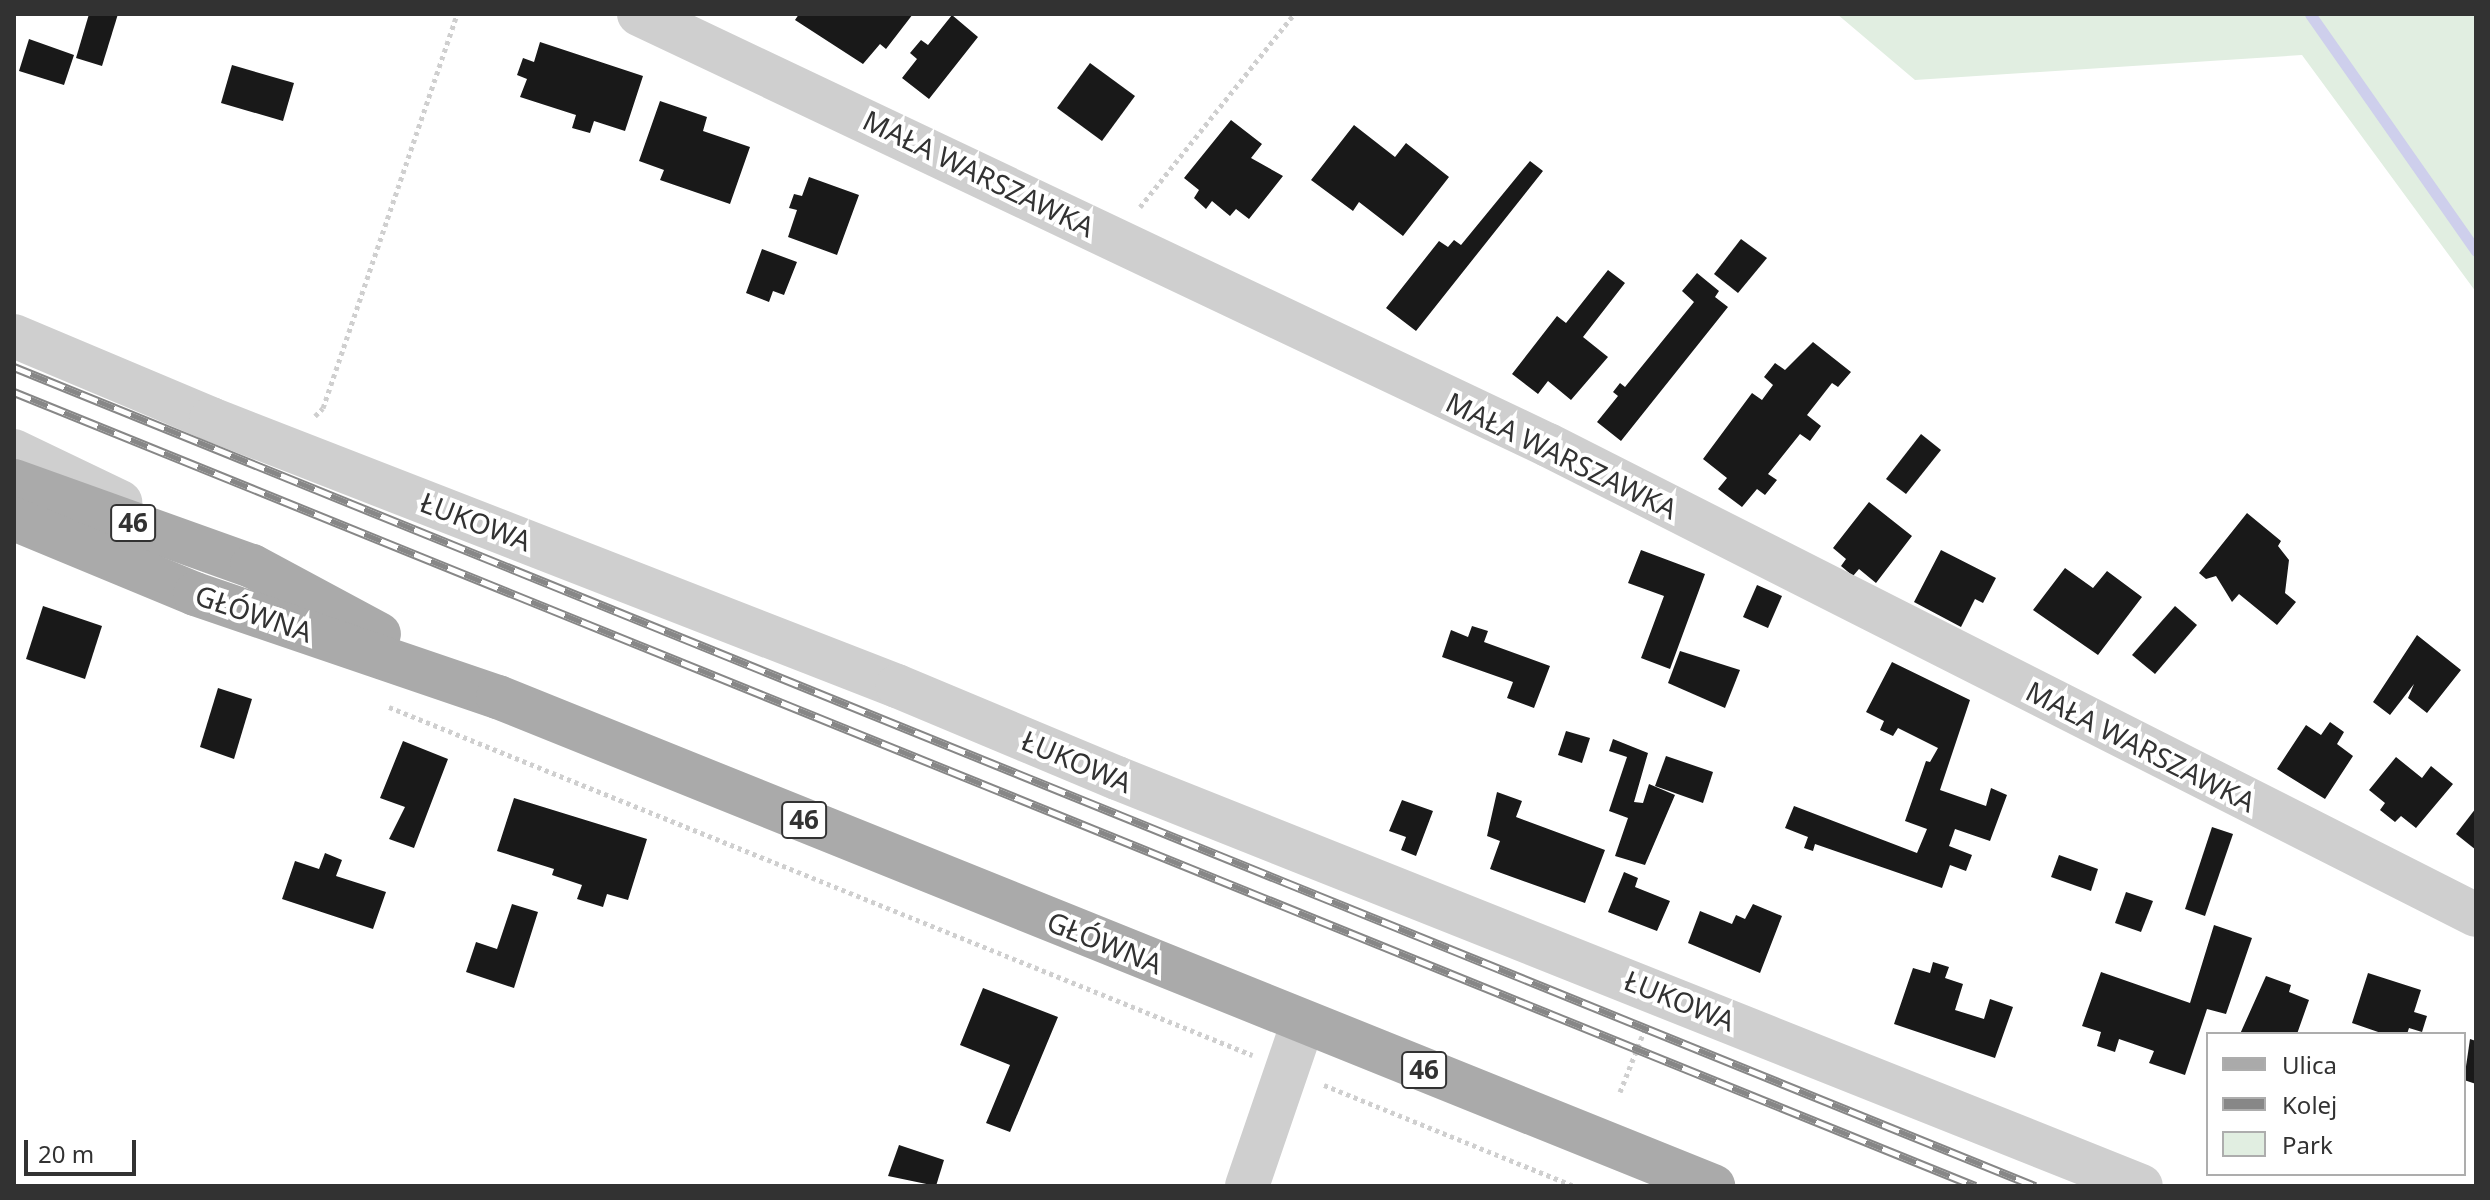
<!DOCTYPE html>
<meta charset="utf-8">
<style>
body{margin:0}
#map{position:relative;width:2490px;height:1200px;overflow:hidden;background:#fff;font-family:"Noto Sans",sans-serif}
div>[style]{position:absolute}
.green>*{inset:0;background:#e1eee1}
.stream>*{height:11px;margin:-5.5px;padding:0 5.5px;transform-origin:5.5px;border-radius:5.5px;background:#cecfec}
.building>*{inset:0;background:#191919}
.path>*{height:5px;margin-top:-2.5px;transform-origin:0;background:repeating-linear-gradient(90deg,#cfcfcf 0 4px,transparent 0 8px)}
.minor>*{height:44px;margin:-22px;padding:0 22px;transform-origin:22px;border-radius:22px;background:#cfcfcf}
.major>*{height:44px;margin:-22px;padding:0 22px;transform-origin:22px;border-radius:22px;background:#aaa}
.rail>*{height:9px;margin-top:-4.5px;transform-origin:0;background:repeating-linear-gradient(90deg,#fff 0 18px,#878787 0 36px);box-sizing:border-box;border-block:2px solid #878787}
span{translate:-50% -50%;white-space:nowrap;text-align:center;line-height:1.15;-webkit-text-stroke:8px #fff;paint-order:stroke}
.shield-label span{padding:2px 6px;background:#fff;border:2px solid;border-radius:6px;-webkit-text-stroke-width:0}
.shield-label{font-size:26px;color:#323232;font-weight:700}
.street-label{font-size:28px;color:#323232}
.frame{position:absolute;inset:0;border:16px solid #323232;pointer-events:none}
.legend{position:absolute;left:2206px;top:1032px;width:260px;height:144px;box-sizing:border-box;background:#fff;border:2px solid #adadad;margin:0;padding:10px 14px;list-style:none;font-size:24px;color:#323232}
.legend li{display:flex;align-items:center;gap:16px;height:40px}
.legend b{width:40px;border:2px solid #adadad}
.scale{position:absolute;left:24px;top:1140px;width:112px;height:36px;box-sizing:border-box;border:4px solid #323232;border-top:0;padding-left:10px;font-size:24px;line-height:28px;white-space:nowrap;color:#323232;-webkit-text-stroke:6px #fff;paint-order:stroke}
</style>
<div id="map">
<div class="green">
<i style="clip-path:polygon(1837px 14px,2476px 14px,2476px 292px,2302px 55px,1915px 80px)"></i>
</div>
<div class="stream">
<i style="left:2310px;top:14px;width:289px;rotate:55deg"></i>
</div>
<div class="building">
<i style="clip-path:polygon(89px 14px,118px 14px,102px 66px,76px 58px)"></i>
<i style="clip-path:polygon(799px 14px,913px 14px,886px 49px,880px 44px,863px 64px,795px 20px)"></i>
<i style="clip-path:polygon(952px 15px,978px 37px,929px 99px,902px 78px,917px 59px,910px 53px,921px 40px,928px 45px)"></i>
<i style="clip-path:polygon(29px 39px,74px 55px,64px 85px,19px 71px)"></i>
<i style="clip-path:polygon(540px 42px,643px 76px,625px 131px,594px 121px,590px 133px,572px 128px,576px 115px,520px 97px,527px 79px,517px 75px,523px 58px,534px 62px)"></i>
<i style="clip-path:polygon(1090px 63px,1135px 96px,1102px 141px,1057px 108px)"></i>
<i style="clip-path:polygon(232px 65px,294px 83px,283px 121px,221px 103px)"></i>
<i style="clip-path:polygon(660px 101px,707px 117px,703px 131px,750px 147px,730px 204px,660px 180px,664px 170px,639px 161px)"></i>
<i style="clip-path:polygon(1231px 120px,1262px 144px,1251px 158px,1283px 176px,1249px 219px,1236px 209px,1230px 216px,1212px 201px,1206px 209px,1194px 198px,1199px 190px,1184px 178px)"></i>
<i style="clip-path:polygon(1354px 125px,1395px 157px,1406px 143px,1449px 177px,1403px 236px,1359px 202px,1353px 211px,1311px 180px)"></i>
<i style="clip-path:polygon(1530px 161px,1543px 171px,1416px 331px,1386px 308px,1439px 241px,1448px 247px,1454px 240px,1461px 245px)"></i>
<i style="clip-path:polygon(809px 177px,859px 195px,837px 255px,788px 237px,797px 210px,789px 208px,794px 194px,802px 196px)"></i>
<i style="clip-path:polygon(1741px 239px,1767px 258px,1738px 293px,1714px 274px)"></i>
<i style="clip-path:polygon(762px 249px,797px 262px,784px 295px,773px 291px,769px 302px,746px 293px)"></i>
<i style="clip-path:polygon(1608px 270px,1625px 283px,1583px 337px,1608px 357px,1571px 400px,1548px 381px,1538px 394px,1512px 374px,1557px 316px,1566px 323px)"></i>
<i style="clip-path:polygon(1697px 273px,1719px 291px,1715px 297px,1728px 307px,1621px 441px,1597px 422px,1618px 396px,1613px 392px,1620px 383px,1625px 387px,1694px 302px,1682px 291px)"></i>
<i style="clip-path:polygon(1813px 342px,1851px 372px,1838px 387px,1832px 383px,1807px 415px,1821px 426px,1810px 441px,1800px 434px,1768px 474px,1777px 480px,1765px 495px,1757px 489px,1742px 507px,1718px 489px,1727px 478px,1703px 459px,1752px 393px,1762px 400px,1773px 385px,1764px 377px,1775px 363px,1785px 370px)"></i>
<i style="clip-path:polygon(1921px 434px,1941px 450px,1906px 494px,1886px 479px)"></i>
<i style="clip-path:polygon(1869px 502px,1912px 536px,1876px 583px,1859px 569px,1853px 576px,1841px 566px,1846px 559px,1833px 548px)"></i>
<i style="clip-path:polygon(2247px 513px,2281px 541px,2278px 546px,2289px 560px,2285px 593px,2296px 602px,2277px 625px,2239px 594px,2232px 602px,2216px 576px,2206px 579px,2199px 573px)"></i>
<i style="clip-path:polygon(1641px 550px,1705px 574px,1670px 669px,1641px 658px,1664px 596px,1628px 583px)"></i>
<i style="clip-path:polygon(1941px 550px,1996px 578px,1983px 603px,1975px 599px,1961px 627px,1914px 602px)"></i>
<i style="clip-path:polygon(2065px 568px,2093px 588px,2107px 571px,2142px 597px,2098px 655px,2033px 610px)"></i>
<i style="clip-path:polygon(1757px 585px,1782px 596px,1768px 628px,1743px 617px)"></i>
<i style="clip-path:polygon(43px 606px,102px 626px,85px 679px,26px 659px)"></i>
<i style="clip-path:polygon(2175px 606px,2197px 625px,2155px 674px,2132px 655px)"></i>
<i style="clip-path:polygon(1472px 626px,1488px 631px,1484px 642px,1550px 666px,1534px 708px,1507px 698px,1513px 682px,1442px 657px,1451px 630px,1468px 637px)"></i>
<i style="clip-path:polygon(2417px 635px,2461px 670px,2427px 713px,2408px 698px,2414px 684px,2390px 715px,2373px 702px)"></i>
<i style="clip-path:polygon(1680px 651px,1740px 670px,1725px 708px,1668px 683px)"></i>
<i style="clip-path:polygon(1892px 662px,1970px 700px,1940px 790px,1986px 806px,1991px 788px,2007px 795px,1990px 841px,1955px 829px,1949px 846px,1972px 855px,1966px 871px,1950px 865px,1942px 888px,1815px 844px,1813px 851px,1804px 848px,1808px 837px,1785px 828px,1794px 806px,1917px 853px,1927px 829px,1905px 821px,1926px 761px,1930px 762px,1938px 748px,1898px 728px,1893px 736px,1880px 730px,1884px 721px,1866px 712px)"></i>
<i style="clip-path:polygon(218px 688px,252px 699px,234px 759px,200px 747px)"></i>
<i style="clip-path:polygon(2330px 722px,2344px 732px,2337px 744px,2353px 756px,2325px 799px,2277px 769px,2306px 725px,2321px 735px)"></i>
<i style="clip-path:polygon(1566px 731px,1590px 738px,1582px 763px,1558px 755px)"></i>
<i style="clip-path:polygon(1613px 739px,1648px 753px,1634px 802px,1643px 803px,1649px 784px,1675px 795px,1645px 865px,1615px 856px,1628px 818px,1609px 811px,1627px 757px,1609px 751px)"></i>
<i style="clip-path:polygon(403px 741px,448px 759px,414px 848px,389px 839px,405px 807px,380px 798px)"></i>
<i style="clip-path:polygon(1666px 756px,1713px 772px,1703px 803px,1655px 786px)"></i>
<i style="clip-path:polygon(2396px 757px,2422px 778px,2431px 766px,2453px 784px,2416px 828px,2401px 816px,2395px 822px,2380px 810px,2385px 803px,2369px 790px)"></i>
<i style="clip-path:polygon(1497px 792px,1522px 801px,1516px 817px,1605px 850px,1585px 903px,1490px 869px,1500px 841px,1487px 836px)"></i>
<i style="clip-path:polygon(514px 798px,647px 839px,628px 900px,607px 894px,603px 907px,577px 899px,582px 885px,552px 875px,554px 869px,497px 851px)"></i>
<i style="clip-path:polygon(1402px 800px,1433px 811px,1416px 856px,1401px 850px,1406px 837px,1389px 831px)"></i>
<i style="clip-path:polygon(2476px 808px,2476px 850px,2456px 834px)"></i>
<i style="clip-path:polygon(2212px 827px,2233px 834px,2205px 916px,2185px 909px)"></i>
<i style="clip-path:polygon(325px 853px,342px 860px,336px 876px,386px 892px,373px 929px,282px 899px,295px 861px,319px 869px)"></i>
<i style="clip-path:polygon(2059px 855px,2098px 869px,2091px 891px,2051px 877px)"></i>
<i style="clip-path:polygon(1624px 872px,1638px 878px,1635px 887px,1670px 901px,1657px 931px,1608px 912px)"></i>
<i style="clip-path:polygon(2126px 892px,2153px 901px,2141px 932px,2115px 923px)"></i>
<i style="clip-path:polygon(512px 904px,538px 912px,514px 988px,466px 972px,476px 942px,497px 949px)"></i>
<i style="clip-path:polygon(1753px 904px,1782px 916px,1760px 973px,1688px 943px,1700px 911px,1732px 924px,1736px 915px,1745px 919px)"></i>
<i style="clip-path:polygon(2214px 925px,2252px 938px,2226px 1014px,2207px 1009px,2185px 1075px,2149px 1063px,2154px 1051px,2119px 1039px,2115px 1052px,2097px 1046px,2101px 1032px,2082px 1026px,2101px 972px,2190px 1003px)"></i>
<i style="clip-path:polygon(1933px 962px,1949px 967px,1945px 978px,1963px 984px,1955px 1010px,1984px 1019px,1990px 999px,2013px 1007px,1995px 1058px,1894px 1024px,1913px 968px,1930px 973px)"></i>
<i style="clip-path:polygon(2368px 973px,2421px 990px,2414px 1012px,2427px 1016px,2422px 1032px,2409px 1028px,2407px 1034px,2384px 1034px,2352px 1023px)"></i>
<i style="clip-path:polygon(2266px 976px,2291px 985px,2289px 992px,2309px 1000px,2297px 1034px,2240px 1034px)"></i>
<i style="clip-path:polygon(983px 988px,1058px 1017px,1010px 1132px,986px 1123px,1010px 1065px,960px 1045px)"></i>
<i style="clip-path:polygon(2470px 1039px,2476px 1041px,2476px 1084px,2464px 1080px)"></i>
<i style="clip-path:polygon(899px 1145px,944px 1160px,936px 1186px,888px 1176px)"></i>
</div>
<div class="path">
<i style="left:1140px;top:207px;width:247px;rotate:-51.4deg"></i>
<i style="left:315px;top:416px;width:11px;rotate:-45deg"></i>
<i style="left:323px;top:408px;width:416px;rotate:-71.2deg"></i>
<i style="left:389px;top:707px;width:931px;rotate:21.96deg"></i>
<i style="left:1324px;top:1085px;width:270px;rotate:22deg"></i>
<i style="left:1620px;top:1092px;width:68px;rotate:-68.4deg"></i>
</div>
<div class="minor">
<i style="left:639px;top:14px;width:1006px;rotate:25.37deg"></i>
<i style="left:1548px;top:445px;width:1040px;rotate:26.86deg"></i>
<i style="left:14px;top:336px;width:214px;rotate:22.8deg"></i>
<i style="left:211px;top:419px;width:736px;rotate:21.27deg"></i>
<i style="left:897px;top:686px;width:238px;rotate:22.7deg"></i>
<i style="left:1117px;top:778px;width:1102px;rotate:21.72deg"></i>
<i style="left:14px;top:451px;width:118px;rotate:25.7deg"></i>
<i style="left:1247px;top:1186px;width:173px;rotate:-71.1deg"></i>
</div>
<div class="major">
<i style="left:14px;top:481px;width:253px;rotate:19.7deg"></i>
<i style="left:252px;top:566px;width:144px;rotate:28.2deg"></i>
<i style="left:14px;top:519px;width:196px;rotate:22.5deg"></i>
<i style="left:195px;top:594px;width:320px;rotate:18.8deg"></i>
<i style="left:498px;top:697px;width:1310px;rotate:21.92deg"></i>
</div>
<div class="rail">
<i style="left:14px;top:367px;width:2181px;rotate:22.06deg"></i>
<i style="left:14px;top:392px;width:2116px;rotate:22.04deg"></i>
</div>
<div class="shield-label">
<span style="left:133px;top:523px">46</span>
<span style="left:804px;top:820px">46</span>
<span style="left:1424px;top:1070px">46</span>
</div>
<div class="street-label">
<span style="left:979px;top:173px;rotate:26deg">MAŁA WARSZAWKA</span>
<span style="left:1562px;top:455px;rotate:26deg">MAŁA WARSZAWKA</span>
<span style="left:476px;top:521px;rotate:21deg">ŁUKOWA</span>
<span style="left:254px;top:613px;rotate:19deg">GŁÓWNA</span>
<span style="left:2141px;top:746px;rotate:27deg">MAŁA WARSZAWKA</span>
<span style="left:1077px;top:761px;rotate:23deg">ŁUKOWA</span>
<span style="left:1105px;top:942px;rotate:22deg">GŁÓWNA</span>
<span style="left:1680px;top:1000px;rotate:22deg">ŁUKOWA</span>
</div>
<div class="frame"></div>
<ul class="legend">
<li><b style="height:10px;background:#aaa"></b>Ulica</li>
<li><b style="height:10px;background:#878787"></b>Kolej</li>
<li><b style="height:22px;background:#e1eee1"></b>Park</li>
</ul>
<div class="scale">20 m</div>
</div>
